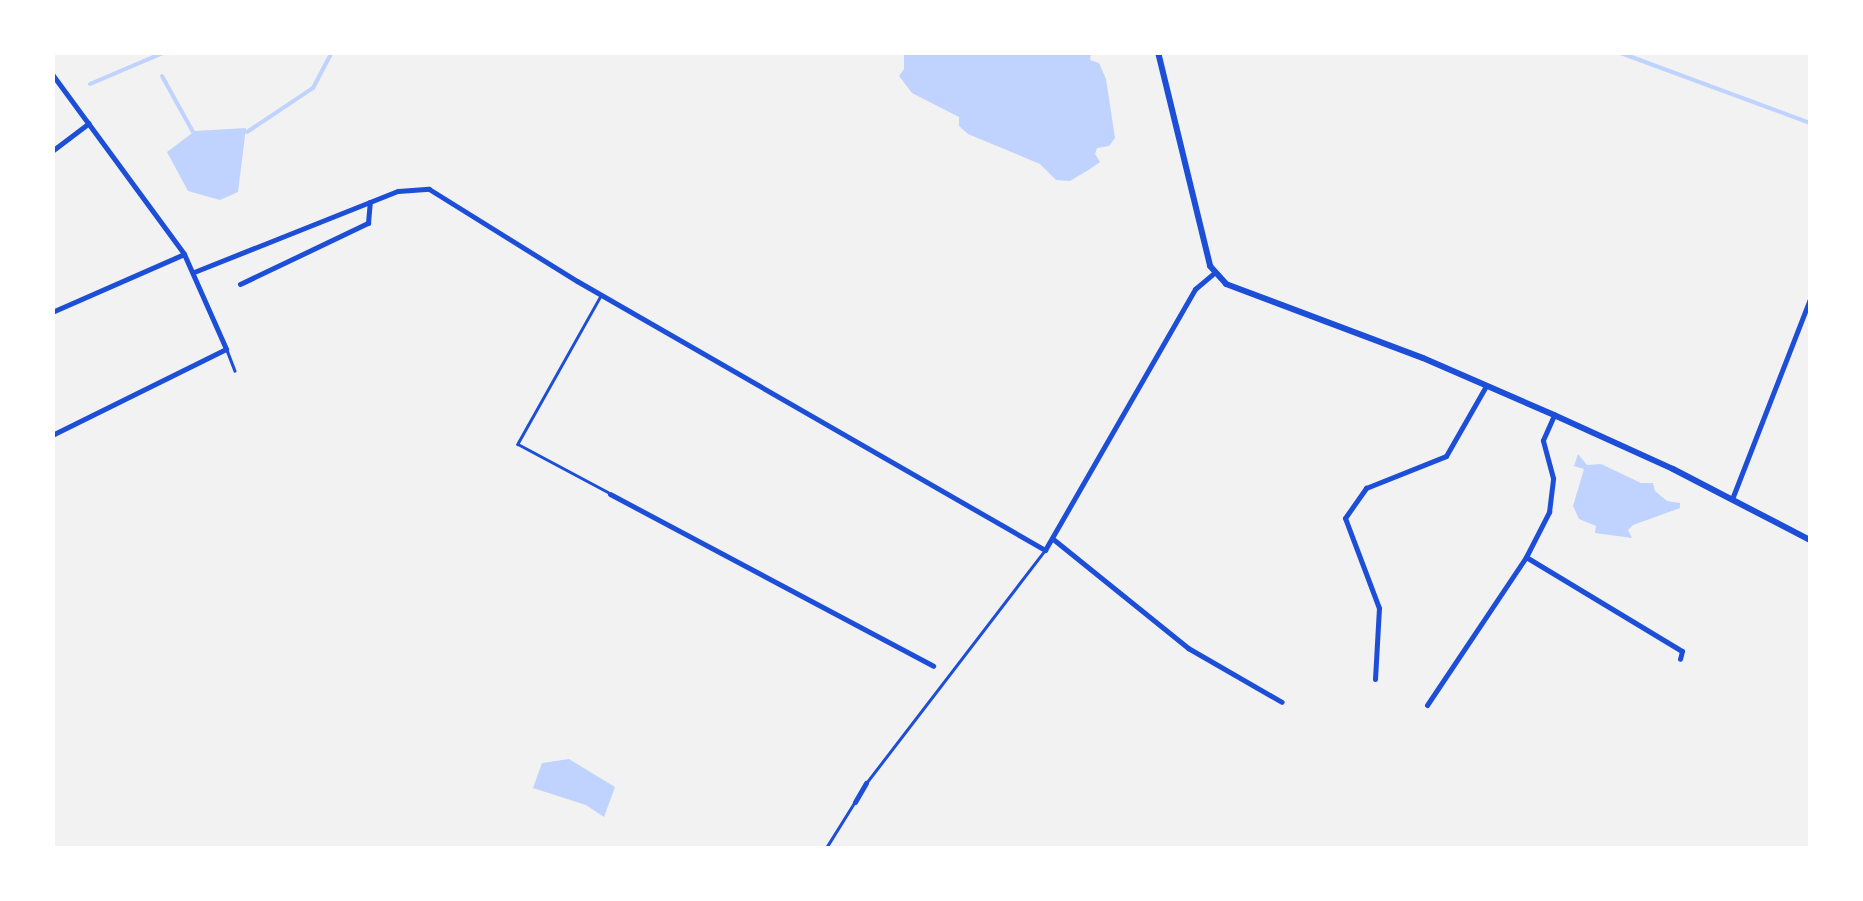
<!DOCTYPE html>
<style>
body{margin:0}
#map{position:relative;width:1863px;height:901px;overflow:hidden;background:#f2f2f2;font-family:Spectral,serif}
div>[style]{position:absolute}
.water>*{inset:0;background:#bfd3fe}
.stream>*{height:4px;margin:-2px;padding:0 2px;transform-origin:2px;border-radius:2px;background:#bfd3fe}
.service>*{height:2.5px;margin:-1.25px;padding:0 1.25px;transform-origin:1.25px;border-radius:1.25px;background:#1d4ed8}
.minor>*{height:5px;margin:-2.5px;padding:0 2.5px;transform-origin:2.5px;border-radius:2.5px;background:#1d4ed8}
.tertiary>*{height:6px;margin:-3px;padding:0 3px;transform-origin:3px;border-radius:3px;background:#1d4ed8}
span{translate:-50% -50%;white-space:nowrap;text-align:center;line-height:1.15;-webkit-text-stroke:10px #fff;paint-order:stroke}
.frame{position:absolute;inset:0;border:55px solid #fff;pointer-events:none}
</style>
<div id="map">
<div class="water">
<i style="clip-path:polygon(904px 53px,1091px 53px,1090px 60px,1099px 63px,1106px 79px,1115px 138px,1109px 146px,1097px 148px,1095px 154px,1100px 162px,1090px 169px,1070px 181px,1056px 180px,1040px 164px,968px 134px,959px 126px,959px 117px,912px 93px,899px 76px,904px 69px)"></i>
<i style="clip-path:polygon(246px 128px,238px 192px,220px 200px,188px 191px,167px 152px,195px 131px)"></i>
<i style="clip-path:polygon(1578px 454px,1587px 465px,1601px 464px,1641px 483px,1653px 483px,1655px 491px,1667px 501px,1680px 503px,1680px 508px,1633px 525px,1628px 530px,1632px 538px,1595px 533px,1596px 526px,1579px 519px,1573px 506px,1584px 469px,1574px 466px)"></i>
<i style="clip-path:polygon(569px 759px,615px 787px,604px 817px,586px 805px,533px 788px,542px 763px)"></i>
</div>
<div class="stream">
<i style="left:1618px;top:52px;width:205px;rotate:20.3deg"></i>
<i style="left:162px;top:76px;width:64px;rotate:61deg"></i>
<i style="left:90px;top:84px;width:82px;rotate:-23.1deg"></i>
<i style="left:247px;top:132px;width:79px;rotate:-33.7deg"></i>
<i style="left:313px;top:88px;width:41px;rotate:-62.2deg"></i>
</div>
<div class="service">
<i style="left:601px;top:296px;width:170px;rotate:119.3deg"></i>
<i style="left:518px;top:444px;width:102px;rotate:28.1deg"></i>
<i style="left:227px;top:350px;width:22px;rotate:69deg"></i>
<i style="left:867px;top:782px;width:292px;rotate:-52.5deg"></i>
<i style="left:826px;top:848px;width:53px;rotate:-58.1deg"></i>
</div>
<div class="minor">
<i style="left:52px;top:74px;width:223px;rotate:53.7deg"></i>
<i style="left:184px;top:254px;width:104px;rotate:66.1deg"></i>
<i style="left:226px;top:349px;width:194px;rotate:153.7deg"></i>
<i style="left:52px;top:151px;width:46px;rotate:-37.1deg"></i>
<i style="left:194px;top:272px;width:219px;rotate:-21.7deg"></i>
<i style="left:398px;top:191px;width:31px;rotate:-4deg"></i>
<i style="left:429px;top:189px;width:174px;rotate:31.9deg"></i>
<i style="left:577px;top:281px;width:540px;rotate:29.89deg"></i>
<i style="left:1045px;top:550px;width:301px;rotate:-60.1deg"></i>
<i style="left:1195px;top:289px;width:25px;rotate:-40deg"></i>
<i style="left:240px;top:284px;width:142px;rotate:-25.5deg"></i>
<i style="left:368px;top:223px;width:21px;rotate:-85deg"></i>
<i style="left:52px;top:312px;width:144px;rotate:-23.7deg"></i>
<i style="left:610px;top:494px;width:366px;rotate:28deg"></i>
<i style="left:1732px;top:499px;width:215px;rotate:-68.7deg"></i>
<i style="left:1053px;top:539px;width:174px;rotate:38.9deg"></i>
<i style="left:1188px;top:648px;width:108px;rotate:29.9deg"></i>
<i style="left:1526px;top:557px;width:182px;rotate:31.1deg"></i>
<i style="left:1682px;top:651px;width:8px;rotate:104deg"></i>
<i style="left:1375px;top:679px;width:71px;rotate:-86.8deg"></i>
<i style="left:1379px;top:608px;width:96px;rotate:-110.7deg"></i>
<i style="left:1345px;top:518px;width:37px;rotate:-55deg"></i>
<i style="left:1366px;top:488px;width:86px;rotate:-21.8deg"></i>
<i style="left:1446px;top:456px;width:81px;rotate:-60.3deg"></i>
<i style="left:1427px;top:705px;width:178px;rotate:-56.2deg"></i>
<i style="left:1526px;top:557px;width:51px;rotate:-62.9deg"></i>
<i style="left:1549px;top:512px;width:34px;rotate:-83deg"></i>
<i style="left:1553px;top:478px;width:39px;rotate:-105deg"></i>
<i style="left:1543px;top:440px;width:27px;rotate:-66deg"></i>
<i style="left:855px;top:802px;width:22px;rotate:-60deg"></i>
</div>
<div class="tertiary">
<i style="left:1158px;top:52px;width:220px;rotate:76.3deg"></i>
<i style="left:1210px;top:266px;width:24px;rotate:48deg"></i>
<i style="left:1226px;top:284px;width:210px;rotate:20.6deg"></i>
<i style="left:1423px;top:358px;width:143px;rotate:23.5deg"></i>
<i style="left:1554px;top:415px;width:131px;rotate:24.4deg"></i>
<i style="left:1673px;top:469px;width:154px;rotate:27.4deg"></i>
</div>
<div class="frame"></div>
</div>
